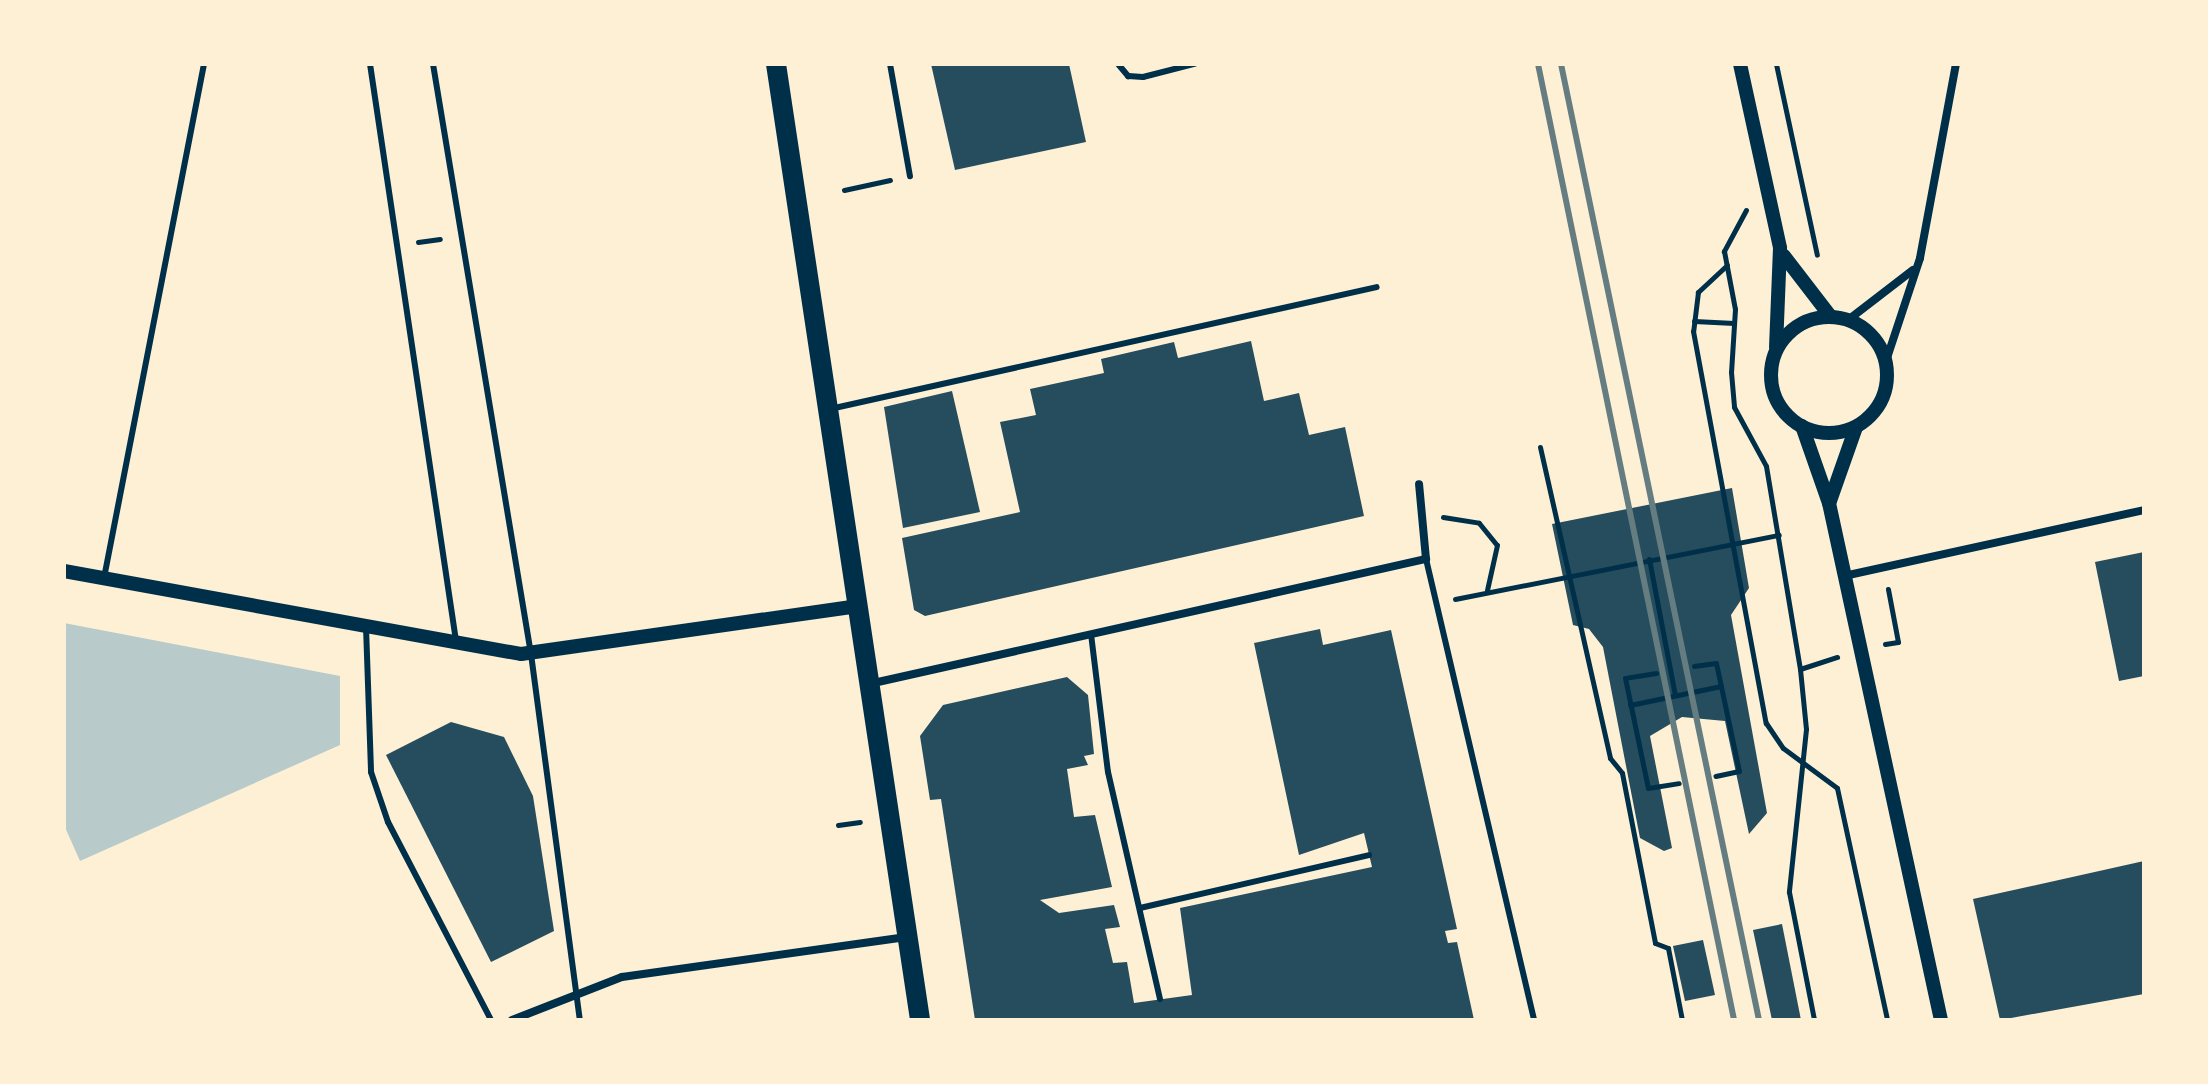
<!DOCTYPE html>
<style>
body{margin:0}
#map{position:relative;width:2208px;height:1084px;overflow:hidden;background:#fdf0d5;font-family:"Fira Sans",sans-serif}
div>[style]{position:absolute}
.green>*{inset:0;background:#b9caca}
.building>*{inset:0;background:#264d5e}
.path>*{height:5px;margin:-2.5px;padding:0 2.5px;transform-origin:2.5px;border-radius:2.5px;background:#003049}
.service>*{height:6px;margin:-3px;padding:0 3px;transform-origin:3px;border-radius:3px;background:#003049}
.minor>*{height:8px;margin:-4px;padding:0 4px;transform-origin:4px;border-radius:4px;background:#003049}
.tertiary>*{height:14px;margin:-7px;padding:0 7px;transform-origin:7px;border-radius:7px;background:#003049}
.tertiary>.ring{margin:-7px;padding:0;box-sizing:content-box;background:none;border:14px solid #003049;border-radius:50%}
.primary>*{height:20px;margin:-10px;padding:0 10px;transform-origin:10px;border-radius:10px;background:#003049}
.rail>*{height:6px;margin:-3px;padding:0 3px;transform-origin:3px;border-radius:3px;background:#657d81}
span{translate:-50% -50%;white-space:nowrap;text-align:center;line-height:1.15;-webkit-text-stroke:8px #fdf0d5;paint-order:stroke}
.frame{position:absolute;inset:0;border:66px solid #fdf0d5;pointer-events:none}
</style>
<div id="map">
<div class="green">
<i style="clip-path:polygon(64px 623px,340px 676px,340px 745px,80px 861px,64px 825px)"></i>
</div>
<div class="building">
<i style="clip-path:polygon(931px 64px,1069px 64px,1086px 142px,955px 170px)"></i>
<i style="clip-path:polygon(1251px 341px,1264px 401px,1299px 393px,1309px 435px,1345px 427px,1364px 516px,925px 616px,914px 610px,902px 538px,1020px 512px,1000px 422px,1036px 415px,1030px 389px,1104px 373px,1101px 359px,1174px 342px,1178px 358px)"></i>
<i style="clip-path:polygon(952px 391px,980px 512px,903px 528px,884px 407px)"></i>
<i style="clip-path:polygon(1732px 488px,1749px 588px,1731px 615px,1767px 813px,1749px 834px,1725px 721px,1682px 717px,1650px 736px,1672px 848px,1664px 851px,1640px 838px,1603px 647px,1589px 629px,1573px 625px,1552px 524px)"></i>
<i style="clip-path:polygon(2144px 552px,2144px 676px,2119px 681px,2095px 562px)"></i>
<i style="clip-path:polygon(1320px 629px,1323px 645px,1391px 630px,1457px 929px,1445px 931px,1448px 943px,1457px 942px,1474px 1020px,975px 1020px,941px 799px,930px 800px,920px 736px,943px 705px,1067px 677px,1088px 695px,1094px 754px,1084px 756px,1088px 765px,1067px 769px,1074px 817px,1095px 815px,1112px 887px,1040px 900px,1059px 913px,1114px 905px,1120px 927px,1105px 929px,1113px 963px,1127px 962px,1134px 1003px,1192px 995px,1180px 908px,1372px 867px,1364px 833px,1299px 855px,1254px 643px)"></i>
<i style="clip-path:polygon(451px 722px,504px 737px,533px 796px,554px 931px,491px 962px,386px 755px)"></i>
<i style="clip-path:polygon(2144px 861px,2144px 994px,2000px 1020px,1973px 899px)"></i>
<i style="clip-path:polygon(1782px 924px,1801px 1020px,1772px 1020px,1753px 930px)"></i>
<i style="clip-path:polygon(1703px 940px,1715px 995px,1685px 1001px,1673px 946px)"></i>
</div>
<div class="path">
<i style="left:1776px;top:64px;width:195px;rotate:77.9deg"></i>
<i style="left:844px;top:190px;width:47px;rotate:-12.3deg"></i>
<i style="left:1746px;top:210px;width:47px;rotate:118.2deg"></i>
<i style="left:1724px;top:251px;width:59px;rotate:79.3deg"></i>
<i style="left:1735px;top:309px;width:63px;rotate:93.6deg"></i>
<i style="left:1731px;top:372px;width:35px;rotate:85deg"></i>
<i style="left:1734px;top:407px;width:67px;rotate:61.5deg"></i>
<i style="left:1766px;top:466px;width:206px;rotate:80.5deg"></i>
<i style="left:1800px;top:669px;width:60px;rotate:84.3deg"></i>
<i style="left:1806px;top:729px;width:164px;rotate:96deg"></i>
<i style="left:1789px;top:892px;width:130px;rotate:78.9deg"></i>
<i style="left:418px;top:242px;width:22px;rotate:-8deg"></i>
<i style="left:1727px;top:265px;width:40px;rotate:137deg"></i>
<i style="left:1698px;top:292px;width:39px;rotate:97deg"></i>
<i style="left:1693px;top:331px;width:399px;rotate:79.5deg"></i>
<i style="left:1766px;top:723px;width:30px;rotate:56deg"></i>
<i style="left:1783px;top:748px;width:67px;rotate:36.5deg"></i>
<i style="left:1837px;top:788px;width:237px;rotate:77.8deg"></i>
<i style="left:1694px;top:321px;width:40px;rotate:2.9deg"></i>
<i style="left:1540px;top:447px;width:319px;rotate:77.3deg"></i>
<i style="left:1610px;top:758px;width:19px;rotate:51deg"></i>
<i style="left:1622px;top:773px;width:173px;rotate:79deg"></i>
<i style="left:1655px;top:943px;width:14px;rotate:21deg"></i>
<i style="left:1668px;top:948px;width:73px;rotate:79deg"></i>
<i style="left:1443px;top:517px;width:36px;rotate:9deg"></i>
<i style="left:1479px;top:523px;width:28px;rotate:51deg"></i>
<i style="left:1497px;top:545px;width:46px;rotate:102.5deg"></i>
<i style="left:1649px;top:559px;width:138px;rotate:79.2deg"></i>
<i style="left:1455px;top:599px;width:330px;rotate:-11.2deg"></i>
<i style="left:1885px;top:644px;width:13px;rotate:-9deg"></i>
<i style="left:1898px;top:642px;width:54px;rotate:-100.7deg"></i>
<i style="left:1694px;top:666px;width:22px;rotate:-8deg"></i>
<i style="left:1716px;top:663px;width:110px;rotate:78deg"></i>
<i style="left:1739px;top:771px;width:24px;rotate:168deg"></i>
<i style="left:1800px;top:669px;width:39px;rotate:-18deg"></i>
<i style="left:1656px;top:673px;width:31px;rotate:171deg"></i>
<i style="left:1625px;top:678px;width:112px;rotate:78.2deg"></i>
<i style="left:1648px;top:788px;width:31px;rotate:-9deg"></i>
<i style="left:1630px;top:705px;width:93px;rotate:-11.8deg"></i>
<i style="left:838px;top:825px;width:22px;rotate:-8deg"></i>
</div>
<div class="service">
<i style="left:370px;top:64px;width:583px;rotate:81.52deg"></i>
<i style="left:433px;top:64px;width:598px;rotate:80.57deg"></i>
<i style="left:531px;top:654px;width:369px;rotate:82.4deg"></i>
<i style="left:890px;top:64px;width:114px;rotate:79.9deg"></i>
<i style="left:1118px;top:64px;width:16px;rotate:50deg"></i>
<i style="left:1128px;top:76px;width:15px;rotate:4deg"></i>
<i style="left:1143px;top:77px;width:53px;rotate:-14.3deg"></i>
<i style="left:830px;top:409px;width:560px;rotate:-12.57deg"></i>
<i style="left:1426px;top:559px;width:473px;rotate:76.8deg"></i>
<i style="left:104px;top:578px;width:524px;rotate:-78.99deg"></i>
<i style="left:366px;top:627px;width:145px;rotate:88deg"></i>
<i style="left:371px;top:772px;width:53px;rotate:71.2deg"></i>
<i style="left:388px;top:822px;width:223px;rotate:62.5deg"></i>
<i style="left:1091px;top:634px;width:139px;rotate:83deg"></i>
<i style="left:1108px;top:772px;width:233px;rotate:77.1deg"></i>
<i style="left:1140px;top:908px;width:235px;rotate:-13deg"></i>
</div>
<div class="minor">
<i style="left:1848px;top:320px;width:82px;rotate:-37.6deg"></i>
<i style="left:1886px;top:361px;width:108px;rotate:-71.7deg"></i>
<i style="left:1920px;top:258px;width:197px;rotate:-79.5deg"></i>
<i style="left:1844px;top:576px;width:307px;rotate:-12.4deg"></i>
<i style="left:869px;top:684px;width:571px;rotate:-12.65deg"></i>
<i style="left:1426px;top:559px;width:75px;rotate:-95.3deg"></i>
<i style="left:512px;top:1020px;width:118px;rotate:-21.4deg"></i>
<i style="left:622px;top:977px;width:289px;rotate:-8deg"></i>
</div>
<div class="tertiary">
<i style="left:1740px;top:64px;width:188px;rotate:77.7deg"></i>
<i style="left:1780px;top:248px;width:99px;rotate:92.3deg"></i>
<i style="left:1784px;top:256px;width:77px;rotate:52.4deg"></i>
<i class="ring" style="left:1771px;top:317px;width:102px;height:102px"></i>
<i style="left:1802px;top:426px;width:82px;rotate:70.7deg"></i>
<i style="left:1829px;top:503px;width:529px;rotate:77.78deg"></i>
<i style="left:1830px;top:501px;width:78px;rotate:-70.6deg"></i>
<i style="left:64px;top:571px;width:464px;rotate:10.3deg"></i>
<i style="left:521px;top:654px;width:339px;rotate:-8.1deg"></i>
</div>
<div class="primary">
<i style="left:776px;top:64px;width:967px;rotate:81.43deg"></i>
</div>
<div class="rail">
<i style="left:1538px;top:64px;width:976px;rotate:78.41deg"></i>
<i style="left:1561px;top:64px;width:976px;rotate:78.3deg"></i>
</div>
<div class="frame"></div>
</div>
